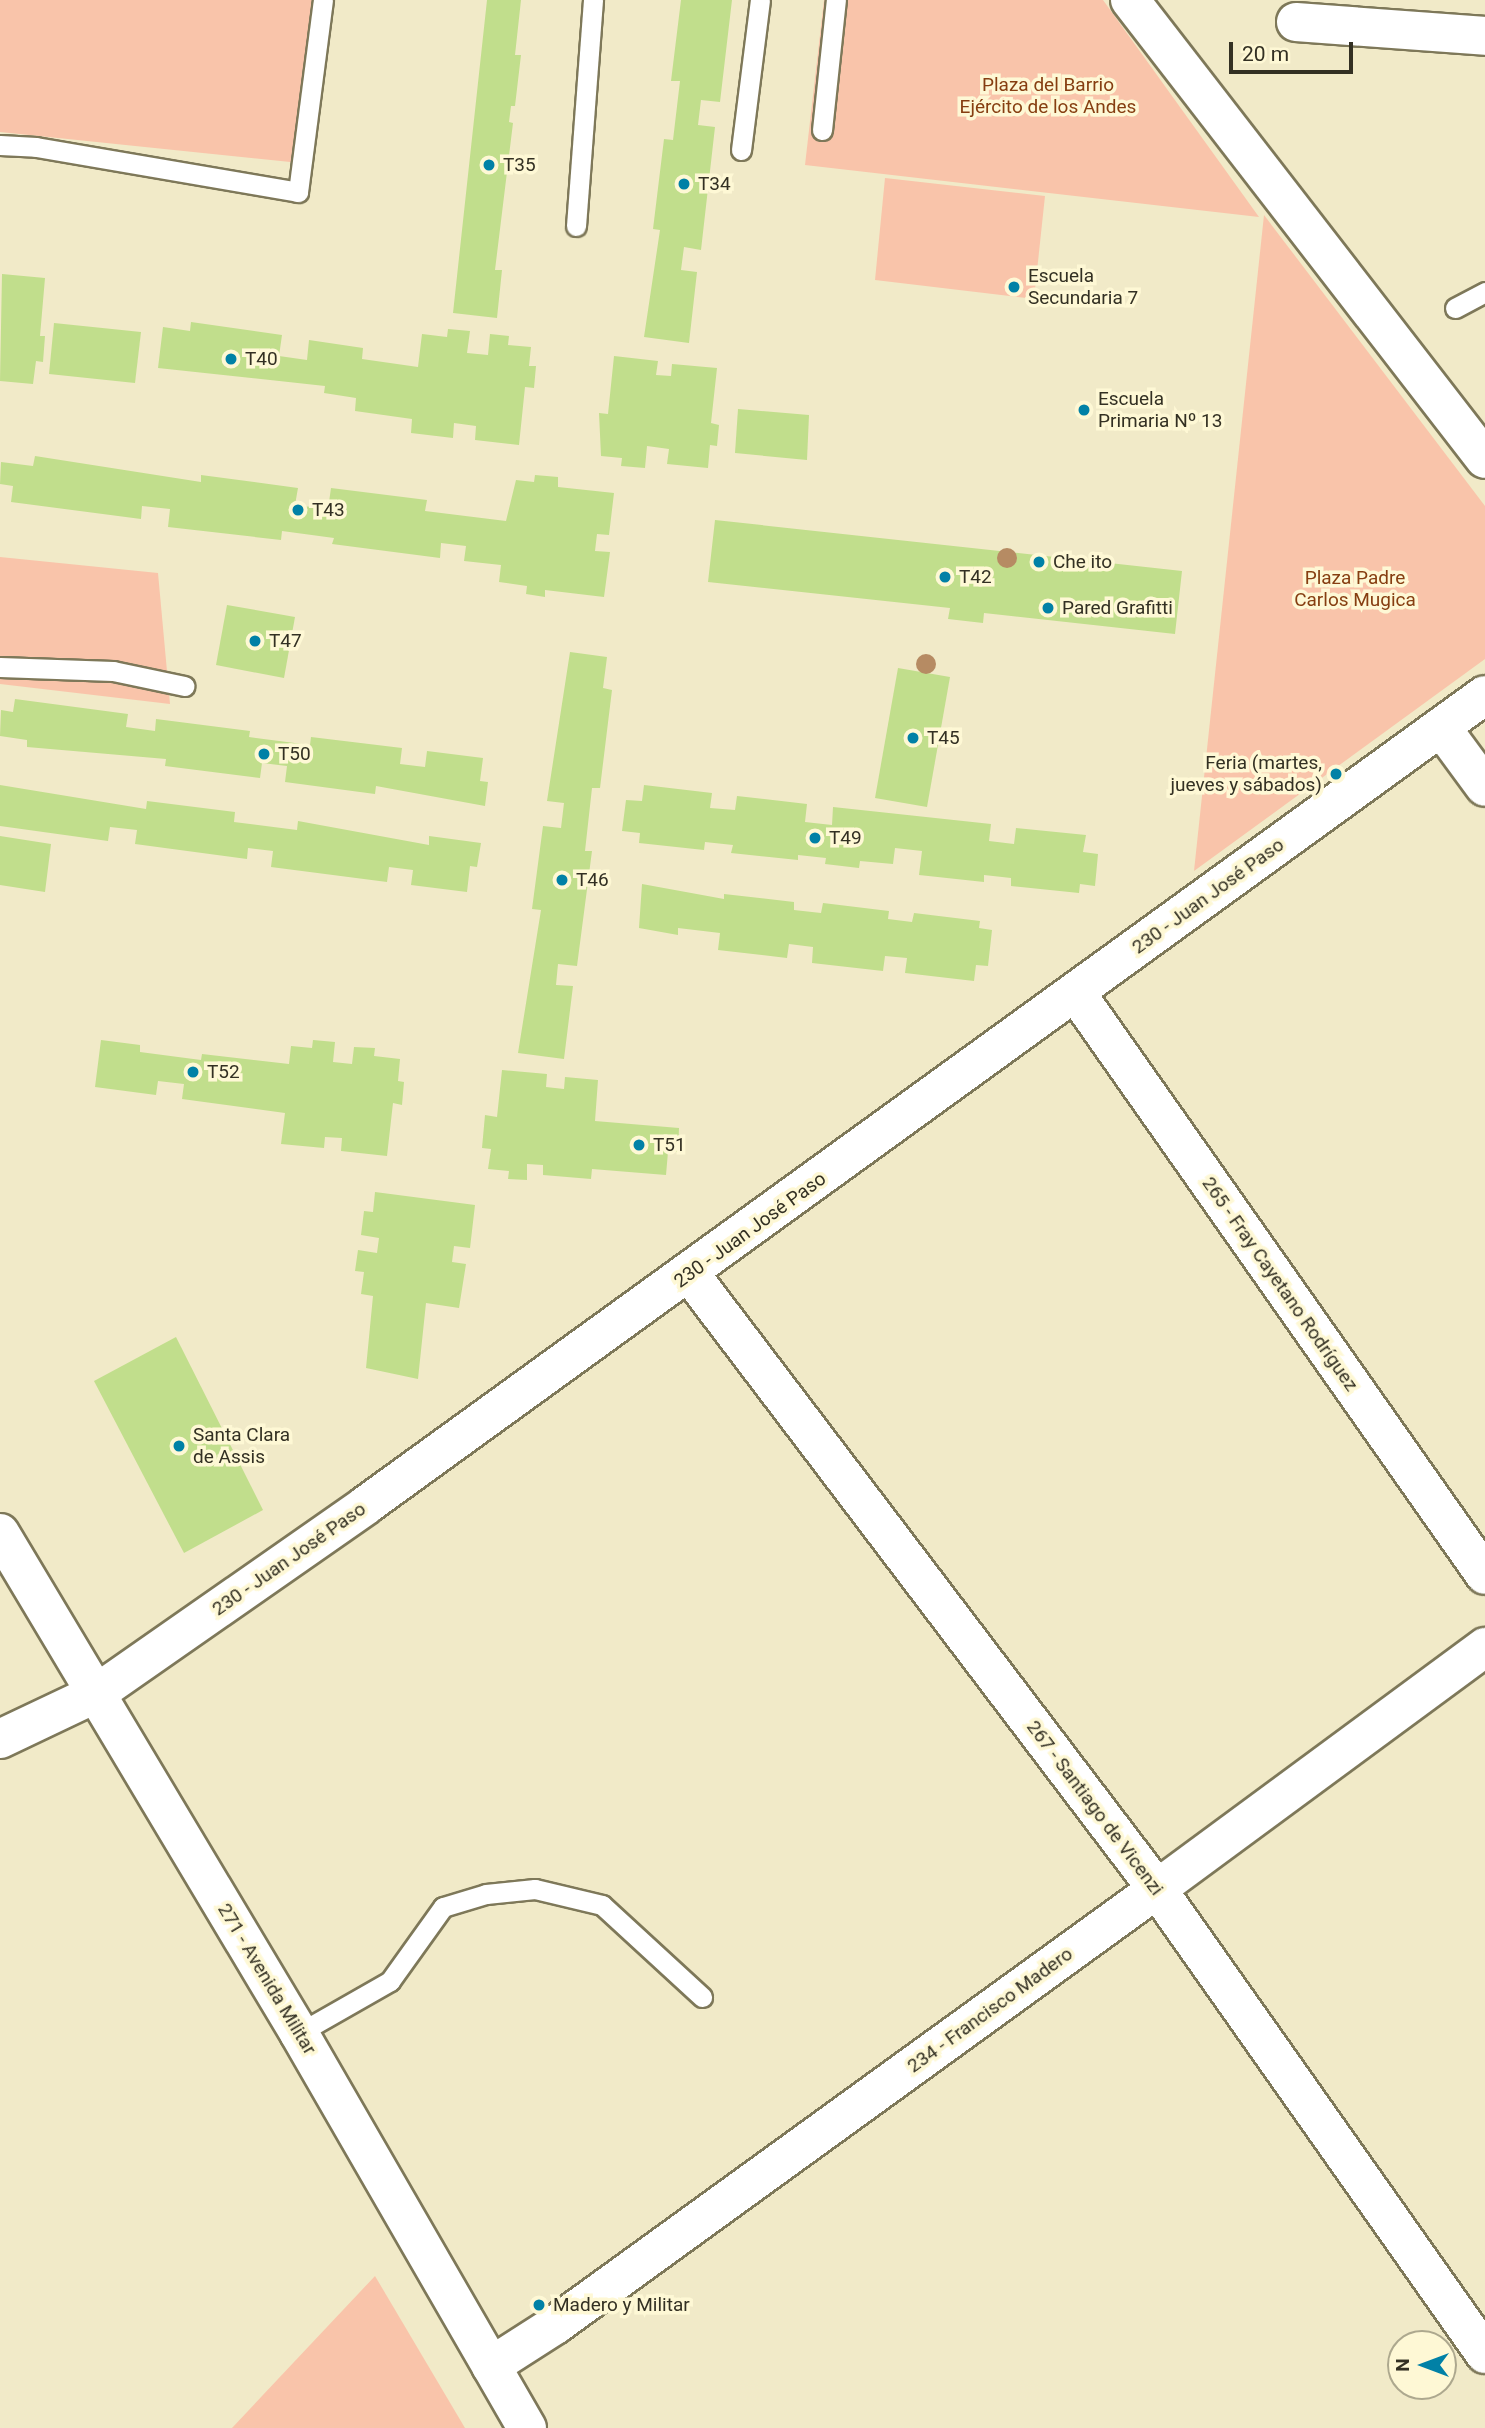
<!DOCTYPE html>
<meta charset="utf-8">
<style>
body{margin:0}
#map{position:relative;width:1485px;height:2428px;overflow:hidden;background:#f1eac8;font-family:Roboto,sans-serif}
div>[style]{position:absolute}
.green>*{inset:0;background:#f9c4aa}
.building>*{inset:0;background:#c1de8c}
.roads{filter:drop-shadow(2px 0 #7e7859) drop-shadow(-2px 0 #7e7859) drop-shadow(0 2px #7e7859) drop-shadow(0 -2px #7e7859)}
.lane>*{height:19px;margin:-9.5px;padding:0 9.5px;transform-origin:9.5px;border-radius:9.5px;background:#fff}
.street>*{height:38px;margin:-19px;padding:0 19px;transform-origin:19px;border-radius:19px;background:#fff}
.trees>*{width:20px;height:20px;margin:-10px;border-radius:50%;background:#b68b63}
.dots>*{width:19px;height:19px;translate:-50% -50%;box-sizing:border-box;border:4px solid #fef8d5;border-radius:50%}
span{translate:-50% -50%;white-space:nowrap;text-align:center;line-height:1.15;-webkit-text-stroke:7px #fef8d5;paint-order:stroke}
.park-label{font-size:19px;color:#863e11}
.poi-label{font-size:19px;color:#333023}
.left{translate:0 -50%;text-align:left}
.right{translate:-100% -50%;text-align:right}
.street-label{font-size:19px;color:#333023}
.north{position:absolute;left:1387px;top:2330px;width:70px;height:70px;box-sizing:border-box;background:#fef8d5;border:2px solid #ada88e;border-radius:50%;rotate:270deg;font-size:19px;font-weight:700;line-height:28px;text-align:center;color:#333023}
.north::after{content:'';display:block;margin:auto;width:24px;height:32px;background:#0181a6;clip-path:polygon(50% 0,100% 100%,50% 72%,0 100%)}
.scale{position:absolute;left:1229px;top:42px;width:124px;height:32px;box-sizing:border-box;border:4px solid #333023;border-top:0;padding-left:9px;font-size:21px;line-height:24px;white-space:nowrap;color:#333023;-webkit-text-stroke:5px #fef8d5;paint-order:stroke}
</style>
<div id="map">
<div class="green">
<i style="clip-path:polygon(0 0,316px 0,300px 163px,0 132px)"></i>
<i style="clip-path:polygon(824px 0,1103px 0,1259px 217px,805px 165px)"></i>
<i style="clip-path:polygon(885px 178px,1045px 196px,1034px 299px,875px 280px)"></i>
<i style="clip-path:polygon(1264px 215px,1485px 506px,1485px 659px,1194px 871px)"></i>
<i style="clip-path:polygon(0 557px,158px 573px,170px 704px,0 684px)"></i>
<i style="clip-path:polygon(375px 2276px,465px 2428px,232px 2428px)"></i>
</div>
<div class="building">
<i style="clip-path:polygon(487px 0,521px 0,515px 55px,521px 55px,515px 106px,511px 106px,509px 122px,513px 123px,495px 270px,502px 270px,497px 318px,453px 313px)"></i>
<i style="clip-path:polygon(681px 0,732px 0,720px 102px,701px 100px,698px 125px,715px 127px,701px 250px,684px 247px,681px 270px,697px 272px,689px 343px,644px 337px,660px 230px,653px 229px,664px 139px,673px 140px,680px 81px,671px 81px)"></i>
<i style="clip-path:polygon(2px 274px,45px 278px,40px 336px,45px 336px,43px 362px,36px 361px,33px 384px,0 381px)"></i>
<i style="clip-path:polygon(191px 322px,282px 335px,279px 356px,307px 360px,309px 340px,363px 348px,362px 359px,418px 367px,422px 334px,447px 337px,448px 329px,470px 331px,467px 353px,488px 355px,490px 334px,509px 336px,508px 345px,531px 347px,529px 366px,536px 366px,534px 388px,525px 387px,519px 445px,475px 440px,476px 426px,454px 423px,453px 438px,411px 433px,412px 419px,355px 411px,356px 398px,324px 393px,325px 386px,158px 368px,163px 327px,190px 331px)"></i>
<i style="clip-path:polygon(54px 323px,141px 332px,135px 383px,49px 374px)"></i>
<i style="clip-path:polygon(614px 356px,658px 361px,656px 375px,671px 376px,672px 364px,717px 368px,711px 423px,719px 425px,717px 446px,710px 445px,708px 468px,667px 464px,669px 449px,647px 446px,645px 468px,621px 466px,622px 458px,601px 456px,599px 413px,608px 414px)"></i>
<i style="clip-path:polygon(738px 409px,809px 415px,807px 460px,735px 453px)"></i>
<i style="clip-path:polygon(35px 456px,201px 482px,201px 475px,298px 488px,295px 505px,328px 509px,331px 488px,427px 500px,425px 511px,506px 521px,516px 480px,534px 482px,535px 475px,558px 477px,558px 487px,614px 493px,609px 535px,597px 534px,595px 551px,610px 552px,604px 597px,545px 590px,545px 597px,526px 594px,527px 586px,499px 582px,501px 565px,464px 561px,466px 546px,441px 543px,440px 558px,332px 544px,334px 538px,282px 531px,281px 540px,168px 527px,170px 509px,142px 506px,141px 519px,11px 502px,13px 486px,0 484px,1px 462px,33px 466px)"></i>
<i style="clip-path:polygon(715px 520px,1182px 571px,1175px 634px,984px 613px,983px 623px,948px 619px,950px 608px,708px 582px)"></i>
<i style="clip-path:polygon(227px 605px,295px 617px,284px 678px,216px 665px)"></i>
<i style="clip-path:polygon(570px 652px,607px 657px,603px 688px,612px 690px,600px 788px,592px 788px,585px 851px,592px 851px,577px 966px,558px 964px,556px 985px,573px 986px,564px 1059px,518px 1053px,541px 910px,532px 909px,543px 826px,561px 828px,564px 803px,547px 801px)"></i>
<i style="clip-path:polygon(898px 668px,950px 677px,927px 807px,875px 798px)"></i>
<i style="clip-path:polygon(15px 699px,128px 714px,126px 727px,155px 731px,156px 719px,250px 731px,249px 737px,310px 745px,311px 737px,402px 748px,400px 764px,425px 767px,427px 751px,483px 758px,480px 781px,488px 782px,485px 806px,376px 786px,375px 794px,285px 782px,287px 766px,262px 763px,260px 778px,165px 766px,166px 759px,27px 747px,27px 740px,0 736px,1px 710px,13px 712px)"></i>
<i style="clip-path:polygon(0 785px,146px 809px,147px 801px,235px 812px,234px 822px,297px 830px,298px 821px,429px 845px,429px 836px,481px 843px,477px 867px,470px 866px,467px 892px,411px 885px,413px 870px,389px 867px,387px 882px,271px 867px,273px 851px,248px 848px,247px 859px,135px 844px,137px 830px,110px 827px,108px 841px,0 826px)"></i>
<i style="clip-path:polygon(644px 785px,712px 793px,710px 808px,735px 810px,737px 796px,807px 804px,805px 822px,832px 825px,833px 807px,991px 824px,989px 841px,1014px 844px,1016px 828px,1086px 835px,1083px 852px,1098px 854px,1095px 886px,1080px 884px,1079px 893px,1011px 886px,1011px 878px,984px 875px,984px 882px,919px 875px,922px 851px,895px 848px,893px 864px,860px 861px,859px 868px,825px 864px,826px 858px,798px 855px,798px 860px,731px 853px,733px 845px,705px 842px,704px 850px,639px 843px,640px 833px,622px 831px,626px 800px,642px 801px)"></i>
<i style="clip-path:polygon(0 836px,51px 844px,45px 892px,0 885px)"></i>
<i style="clip-path:polygon(642px 884px,724px 899px,724px 894px,794px 902px,794px 910px,821px 913px,823px 903px,889px 911px,888px 919px,912px 922px,914px 913px,980px 921px,979px 928px,992px 930px,988px 966px,976px 965px,974px 981px,905px 973px,907px 958px,885px 956px,883px 971px,812px 963px,813px 947px,789px 944px,787px 958px,718px 950px,720px 933px,678px 928px,678px 935px,639px 928px)"></i>
<i style="clip-path:polygon(101px 1040px,140px 1045px,140px 1052px,201px 1060px,202px 1054px,289px 1064px,291px 1046px,312px 1048px,313px 1040px,335px 1042px,333px 1062px,352px 1064px,354px 1047px,375px 1048px,374px 1056px,400px 1059px,398px 1081px,404px 1082px,402px 1105px,393px 1103px,387px 1156px,341px 1151px,342px 1138px,325px 1137px,324px 1148px,281px 1144px,285px 1113px,182px 1099px,184px 1084px,158px 1081px,156px 1095px,95px 1087px)"></i>
<i style="clip-path:polygon(502px 1070px,547px 1074px,546px 1087px,564px 1089px,565px 1077px,598px 1080px,595px 1121px,679px 1128px,678px 1152px,668px 1152px,666px 1175px,592px 1169px,591px 1179px,543px 1175px,543px 1165px,527px 1164px,527px 1180px,508px 1179px,509px 1171px,488px 1169px,491px 1149px,482px 1148px,485px 1115px,497px 1117px)"></i>
<i style="clip-path:polygon(375px 1192px,475px 1205px,470px 1248px,454px 1246px,452px 1262px,466px 1264px,459px 1308px,426px 1303px,418px 1379px,366px 1368px,373px 1296px,361px 1294px,364px 1272px,355px 1271px,358px 1250px,377px 1253px,379px 1238px,361px 1235px,364px 1211px,373px 1212px)"></i>
<i style="clip-path:polygon(176px 1337px,263px 1510px,184px 1553px,94px 1381px)"></i>
</div>
<div class="roads">
<div class="lane">
<i style="left:822px;top:130px;width:131px;rotate:-83.9deg"></i>
<i style="left:0;top:145px;width:36px;rotate:3deg"></i>
<i style="left:36px;top:147px;width:266px;rotate:9.7deg"></i>
<i style="left:298px;top:192px;width:194px;rotate:-82.6deg"></i>
<i style="left:741px;top:150px;width:151px;rotate:-82.8deg"></i>
<i style="left:576px;top:226px;width:227px;rotate:-85.7deg"></i>
<i style="left:1455px;top:308px;width:34px;rotate:-28deg"></i>
<i style="left:0;top:667px;width:113px;rotate:2deg"></i>
<i style="left:113px;top:671px;width:73px;rotate:11.9deg"></i>
<i style="left:299px;top:2033px;width:105px;rotate:-29.7deg"></i>
<i style="left:390px;top:1981px;width:91px;rotate:-54.4deg"></i>
<i style="left:443px;top:1907px;width:45px;rotate:-16.8deg"></i>
<i style="left:486px;top:1894px;width:49px;rotate:-5.8deg"></i>
<i style="left:535px;top:1889px;width:69px;rotate:13.4deg"></i>
<i style="left:602px;top:1905px;width:136px;rotate:42.6deg"></i>
</div>
<div class="street">
<i style="left:1130px;top:0;width:580px;rotate:52.28deg"></i>
<i style="left:1296px;top:22px;width:190px;rotate:4.2deg"></i>
<i style="left:1441px;top:727px;width:74px;rotate:53.7deg"></i>
<i style="left:1076px;top:993px;width:711px;rotate:54.9deg"></i>
<i style="left:690px;top:1274px;width:772px;rotate:52.79deg"></i>
<i style="left:1157px;top:1889px;width:569px;rotate:54.8deg"></i>
<i style="left:0;top:1533px;width:583px;rotate:59.12deg"></i>
<i style="left:299px;top:2033px;width:456px;rotate:60deg"></i>
<i style="left:0;top:1739px;width:107px;rotate:-25.4deg"></i>
<i style="left:97px;top:1693px;width:328px;rotate:-34.9deg"></i>
<i style="left:366px;top:1505px;width:1381px;rotate:-35.9deg"></i>
<i style="left:491px;top:2366px;width:76px;rotate:-32.6deg"></i>
<i style="left:555px;top:2325px;width:743px;rotate:-35.91deg"></i>
<i style="left:1157px;top:1889px;width:408px;rotate:-36.4deg"></i>
</div>
</div>
<div class="trees">
<i style="left:1007px;top:558px"></i>
<i style="left:926px;top:664px"></i>
</div>
<div class="dots">
<i style="left:489px;top:165px;background:#0181a6"></i>
<i style="left:684px;top:184px;background:#0181a6"></i>
<i style="left:1014px;top:287px;background:#0181a6"></i>
<i style="left:231px;top:359px;background:#0181a6"></i>
<i style="left:1084px;top:410px;background:#0181a6"></i>
<i style="left:298px;top:510px;background:#0181a6"></i>
<i style="left:1039px;top:562px;background:#0181a6"></i>
<i style="left:945px;top:577px;background:#0181a6"></i>
<i style="left:1048px;top:608px;background:#0181a6"></i>
<i style="left:255px;top:641px;background:#0181a6"></i>
<i style="left:913px;top:738px;background:#0181a6"></i>
<i style="left:264px;top:754px;background:#0181a6"></i>
<i style="left:1336px;top:774px;background:#0181a6"></i>
<i style="left:815px;top:838px;background:#0181a6"></i>
<i style="left:562px;top:880px;background:#0181a6"></i>
<i style="left:193px;top:1072px;background:#0181a6"></i>
<i style="left:639px;top:1145px;background:#0181a6"></i>
<i style="left:179px;top:1446px;background:#0181a6"></i>
<i style="left:539px;top:2305px;background:#0181a6"></i>
</div>
<div class="park-label">
<span style="left:1048px;top:96px">Plaza del Barrio<br>Ejército de los Andes</span>
<span style="left:1355px;top:589px">Plaza Padre<br>Carlos Mugica</span>
</div>
<div class="poi-label">
<span class="left" style="left:503px;top:165px">T35</span>
<span class="left" style="left:698px;top:184px">T34</span>
<span class="left" style="left:1028px;top:287px">Escuela<br>Secundaria 7</span>
<span class="left" style="left:245px;top:359px">T40</span>
<span class="left" style="left:1098px;top:410px">Escuela<br>Primaria Nº 13</span>
<span class="left" style="left:312px;top:510px">T43</span>
<span class="left" style="left:1053px;top:562px">Che ito</span>
<span class="left" style="left:959px;top:577px">T42</span>
<span class="left" style="left:1062px;top:608px">Pared Grafitti</span>
<span class="left" style="left:269px;top:641px">T47</span>
<span class="left" style="left:927px;top:738px">T45</span>
<span class="left" style="left:278px;top:754px">T50</span>
<span class="right" style="left:1322px;top:774px">Feria (martes,<br>jueves y sábados)</span>
<span class="left" style="left:829px;top:838px">T49</span>
<span class="left" style="left:576px;top:880px">T46</span>
<span class="left" style="left:207px;top:1072px">T52</span>
<span class="left" style="left:653px;top:1145px">T51</span>
<span class="left" style="left:193px;top:1446px">Santa Clara<br>de Assis</span>
<span class="left" style="left:553px;top:2305px">Madero y Militar</span>
</div>
<div class="street-label">
<span style="left:1208px;top:896px;rotate:-36deg">230 - Juan José Paso</span>
<span style="left:750px;top:1230px;rotate:-36deg">230 - Juan José Paso</span>
<span style="left:1280px;top:1284px;rotate:55deg">265 - Fray Cayetano Rodríguez</span>
<span style="left:289px;top:1559px;rotate:-35deg">230 - Juan José Paso</span>
<span style="left:1095px;top:1808px;rotate:53deg">267 - Santiago de Vicenzi</span>
<span style="left:267px;top:1979px;rotate:59deg">271 - Avenida Militar</span>
<span style="left:990px;top:2010px;rotate:-36deg">234 - Francisco Madero</span>
</div>
<div class="north">N</div>
<div class="scale">20 m</div>
</div>
